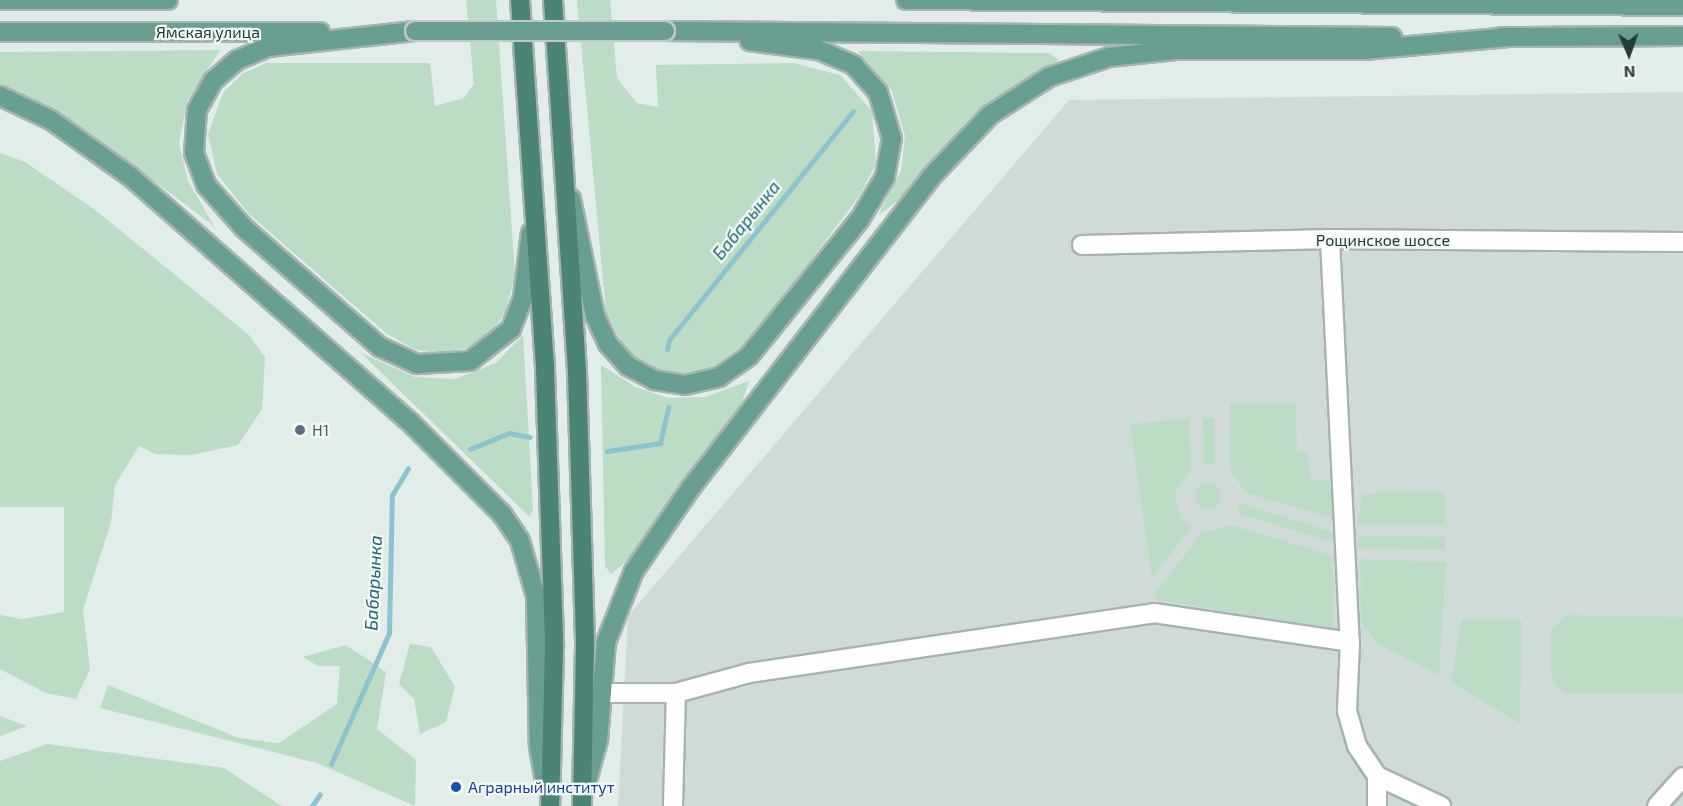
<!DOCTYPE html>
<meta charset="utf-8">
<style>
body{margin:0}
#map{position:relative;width:1683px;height:806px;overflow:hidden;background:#e2ece8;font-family:"Exo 2",sans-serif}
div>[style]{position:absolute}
.built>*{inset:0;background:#d0dbd7}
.green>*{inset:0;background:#bcdcc5}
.round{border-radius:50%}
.stream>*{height:5px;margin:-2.5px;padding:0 2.5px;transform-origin:2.5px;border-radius:2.5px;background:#8dc3ce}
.roads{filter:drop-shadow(2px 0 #a5b4af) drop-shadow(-2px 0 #a5b4af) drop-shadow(0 2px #a5b4af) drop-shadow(0 -2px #a5b4af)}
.minor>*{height:18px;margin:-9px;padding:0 9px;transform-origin:9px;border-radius:9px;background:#fff}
.primary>*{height:18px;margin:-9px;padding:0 9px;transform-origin:9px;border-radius:9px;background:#699f92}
.trunk>*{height:18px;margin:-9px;padding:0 9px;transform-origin:9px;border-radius:9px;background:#4c8377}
.bridges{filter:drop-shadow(2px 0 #c1c8c7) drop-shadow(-2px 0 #c1c8c7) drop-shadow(0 2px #c1c8c7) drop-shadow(0 -2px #c1c8c7)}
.primary-bridge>*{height:18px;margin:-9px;padding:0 9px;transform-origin:9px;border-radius:9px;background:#699f92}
.dots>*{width:16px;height:16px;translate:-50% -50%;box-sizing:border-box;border:3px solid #f3f8f5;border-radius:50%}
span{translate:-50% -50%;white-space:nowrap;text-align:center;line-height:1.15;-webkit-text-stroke:4.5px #f3f8f5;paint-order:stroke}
.street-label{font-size:16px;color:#233c36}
.service-label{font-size:16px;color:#4e5e75}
.left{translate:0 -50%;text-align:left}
.transit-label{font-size:16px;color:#164399}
.water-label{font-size:18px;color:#206675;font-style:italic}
.north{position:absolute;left:1599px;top:24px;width:60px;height:60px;-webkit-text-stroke:4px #f3f8f5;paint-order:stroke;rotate:178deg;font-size:16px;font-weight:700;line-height:24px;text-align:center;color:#233c36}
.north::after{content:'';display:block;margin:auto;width:21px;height:27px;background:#233c36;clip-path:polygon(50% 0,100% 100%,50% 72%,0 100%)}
</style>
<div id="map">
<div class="built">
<i style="clip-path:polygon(1683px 92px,1683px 806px,618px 806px,628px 616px,1069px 100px)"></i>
</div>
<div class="green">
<i style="clip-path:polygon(466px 0,496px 0,515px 275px,505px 314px,488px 336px,464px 349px,439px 354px,414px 349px,387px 334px,249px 214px,217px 174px,208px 134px,223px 93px,242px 74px,266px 63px,430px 63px,435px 106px,464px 98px,474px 84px)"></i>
<i style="clip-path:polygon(577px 0,610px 0,617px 78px,637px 103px,658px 107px,656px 65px,793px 63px,840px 75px,872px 111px,876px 164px,860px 195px,753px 338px,708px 370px,677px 374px,647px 366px,626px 350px,606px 313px)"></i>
<i style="clip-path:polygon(220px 50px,187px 102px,179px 143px,188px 181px,214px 226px,90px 133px,0 85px,0 52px)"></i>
<i style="clip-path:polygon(858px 51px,1050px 53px,1059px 60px,970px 118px,898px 201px,878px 215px,901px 171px,905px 136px,892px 91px)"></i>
<i style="clip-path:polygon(0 153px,25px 162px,94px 209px,249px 335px,265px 357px,262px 409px,238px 445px,192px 455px,155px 454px,139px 446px,115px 485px,111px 522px,83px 610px,90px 669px,76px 699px,46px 693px,0 669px,0 615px,22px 619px,64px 612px,64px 507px,0 507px)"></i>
<i style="clip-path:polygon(523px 335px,533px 509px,530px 517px,361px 353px,415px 377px,455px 379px,496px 363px)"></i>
<i style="clip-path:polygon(601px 365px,635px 387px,668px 398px,705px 397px,749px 381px,742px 403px,627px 561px,611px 574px,605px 566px)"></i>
<i style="clip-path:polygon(1230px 403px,1296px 404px,1297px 451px,1308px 453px,1310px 479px,1335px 482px,1337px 519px,1246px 493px,1230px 470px)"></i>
<i style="clip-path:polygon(1203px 418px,1214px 418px,1215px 464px,1204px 464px)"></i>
<i style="clip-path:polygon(1189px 419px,1191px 469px,1175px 494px,1181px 518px,1191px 527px,1152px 578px,1130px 424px)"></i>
<i class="round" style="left:1195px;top:484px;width:26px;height:26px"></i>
<i style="clip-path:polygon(1380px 492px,1445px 493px,1445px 525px,1357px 524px,1363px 495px)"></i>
<i style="clip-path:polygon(1240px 503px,1335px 533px,1332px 542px,1237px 513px)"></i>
<i style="clip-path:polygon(1231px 525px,1333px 556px,1334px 628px,1156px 600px,1156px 592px,1202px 533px)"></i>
<i style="clip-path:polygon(1358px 536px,1445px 537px,1445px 550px,1357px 548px)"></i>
<i style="clip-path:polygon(1360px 559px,1446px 562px,1439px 675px,1379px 645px,1361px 622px)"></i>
<i style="clip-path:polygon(1567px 615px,1683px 617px,1683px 693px,1567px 693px,1557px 687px,1551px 675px,1551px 630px)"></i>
<i style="clip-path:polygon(1462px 619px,1522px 621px,1520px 723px,1451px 682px)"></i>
<i style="clip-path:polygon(410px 644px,431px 647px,455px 687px,446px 722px,420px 734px,414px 699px,399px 684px)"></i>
<i style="clip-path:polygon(346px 645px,386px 672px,377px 729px,416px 760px,415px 806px,317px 763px,100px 708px,108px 685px,239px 738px,279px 743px,337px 704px,340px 666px,318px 666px,303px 657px)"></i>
<i style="clip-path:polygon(0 716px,27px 726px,0 736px)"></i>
<i style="clip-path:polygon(48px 744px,224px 768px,282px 806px,0 806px,0 761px)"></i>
</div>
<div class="stream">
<i style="left:667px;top:349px;width:9px;rotate:-77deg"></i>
<i style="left:669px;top:340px;width:294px;rotate:-51.2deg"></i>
<i style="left:470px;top:449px;width:42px;rotate:-22.3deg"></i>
<i style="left:509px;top:433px;width:21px;rotate:11deg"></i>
<i style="left:607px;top:451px;width:54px;rotate:-8.6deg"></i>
<i style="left:660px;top:443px;width:37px;rotate:-77deg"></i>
<i style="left:331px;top:764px;width:143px;rotate:-66.1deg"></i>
<i style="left:389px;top:633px;width:138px;rotate:-88.8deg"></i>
<i style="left:392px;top:495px;width:31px;rotate:-59deg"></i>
<i style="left:312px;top:806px;width:14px;rotate:-56deg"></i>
</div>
<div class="roads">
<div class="minor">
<i style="left:1330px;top:239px;width:403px;rotate:87.2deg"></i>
<i style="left:1350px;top:642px;width:69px;rotate:92.5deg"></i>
<i style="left:1347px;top:711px;width:36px;rotate:74deg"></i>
<i style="left:1357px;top:746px;width:36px;rotate:56deg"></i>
<i style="left:1377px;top:776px;width:71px;rotate:25.1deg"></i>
<i style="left:1082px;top:245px;width:248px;rotate:-1.4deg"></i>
<i style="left:1330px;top:239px;width:353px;rotate:0.5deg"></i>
<i style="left:600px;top:693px;width:76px"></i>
<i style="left:676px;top:693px;width:76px;rotate:-15.3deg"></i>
<i style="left:749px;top:673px;width:409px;rotate:-8.4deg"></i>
<i style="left:1154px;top:613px;width:198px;rotate:8.4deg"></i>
<i style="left:1377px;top:776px;width:30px;rotate:90deg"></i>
<i style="left:673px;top:806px;width:113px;rotate:-88.5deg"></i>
<i style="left:1657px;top:806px;width:39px;rotate:-48deg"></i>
</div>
<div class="primary">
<i style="left:0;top:0;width:168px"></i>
<i style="left:906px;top:0;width:777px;rotate:0.44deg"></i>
<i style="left:415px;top:31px;width:148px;rotate:173.8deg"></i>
<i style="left:268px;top:47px;width:34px;rotate:157deg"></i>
<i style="left:237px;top:60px;width:32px;rotate:139deg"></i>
<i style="left:213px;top:81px;width:33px;rotate:119deg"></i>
<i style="left:197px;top:110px;width:43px;rotate:94deg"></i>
<i style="left:194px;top:153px;width:34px;rotate:69deg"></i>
<i style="left:206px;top:185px;width:57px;rotate:48.5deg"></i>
<i style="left:244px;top:228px;width:181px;rotate:41.2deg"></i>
<i style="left:380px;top:347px;width:41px;rotate:24.7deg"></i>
<i style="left:417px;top:364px;width:53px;rotate:-3.2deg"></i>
<i style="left:470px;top:361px;width:52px;rotate:-38deg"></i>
<i style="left:511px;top:329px;width:34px;rotate:-69deg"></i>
<i style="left:523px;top:297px;width:65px;rotate:-83deg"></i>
<i style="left:665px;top:31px;width:727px;rotate:0.47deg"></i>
<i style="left:0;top:32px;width:320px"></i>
<i style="left:1501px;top:37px;width:182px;rotate:-0.3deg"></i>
<i style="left:0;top:96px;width:56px;rotate:25.2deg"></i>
<i style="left:51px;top:120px;width:98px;rotate:35.5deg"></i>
<i style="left:131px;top:177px;width:370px;rotate:41.3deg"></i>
<i style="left:409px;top:421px;width:132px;rotate:45deg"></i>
<i style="left:502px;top:514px;width:32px;rotate:56deg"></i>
<i style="left:520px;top:541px;width:57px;rotate:73.8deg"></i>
<i style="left:536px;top:596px;width:151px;rotate:88.9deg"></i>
<i style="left:539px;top:747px;width:40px;rotate:80deg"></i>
<i style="left:571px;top:199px;width:119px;rotate:78.4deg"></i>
<i style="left:595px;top:316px;width:31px;rotate:65deg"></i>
<i style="left:608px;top:344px;width:30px;rotate:48deg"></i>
<i style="left:628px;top:366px;width:30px;rotate:28deg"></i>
<i style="left:654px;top:380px;width:31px;rotate:9deg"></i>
<i style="left:685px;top:385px;width:35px;rotate:-13deg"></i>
<i style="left:719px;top:377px;width:37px;rotate:-35deg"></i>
<i style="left:749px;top:356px;width:176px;rotate:-51deg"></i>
<i style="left:860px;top:219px;width:49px;rotate:-59.2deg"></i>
<i style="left:885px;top:177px;width:39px;rotate:-80deg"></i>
<i style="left:892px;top:139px;width:49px;rotate:-106.6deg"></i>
<i style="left:878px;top:92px;width:36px;rotate:-132deg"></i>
<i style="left:854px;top:65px;width:39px;rotate:-157deg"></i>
<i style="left:818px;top:50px;width:69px;rotate:-172.5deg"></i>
<i style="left:585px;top:787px;width:49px;rotate:-74.5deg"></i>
<i style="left:598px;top:740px;width:98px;rotate:-85.3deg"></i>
<i style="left:606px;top:642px;width:76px;rotate:-68.5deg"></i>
<i style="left:634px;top:571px;width:99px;rotate:-55.7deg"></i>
<i style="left:690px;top:489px;width:393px;rotate:-52.3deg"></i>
<i style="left:930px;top:178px;width:87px;rotate:-46.4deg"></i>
<i style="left:990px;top:115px;width:70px;rotate:-32.8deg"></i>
<i style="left:1049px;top:77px;width:63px;rotate:-18.4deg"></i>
<i style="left:1109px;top:57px;width:67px;rotate:-6deg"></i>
<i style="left:1176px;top:50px;width:188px"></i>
<i style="left:1364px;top:50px;width:148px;rotate:-5.1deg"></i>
</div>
<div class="trunk">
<i style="left:520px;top:0;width:370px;rotate:86.1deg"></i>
<i style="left:545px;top:369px;width:278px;rotate:88.1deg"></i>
<i style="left:554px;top:647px;width:159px;rotate:91.4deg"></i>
<i style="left:553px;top:0;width:372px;rotate:86.3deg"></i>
<i style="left:577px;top:371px;width:275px;rotate:88.3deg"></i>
<i style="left:585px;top:646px;width:160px;rotate:91.1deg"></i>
</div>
</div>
<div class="bridges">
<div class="primary-bridge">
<i style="left:415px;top:31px;width:250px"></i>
</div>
</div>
<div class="dots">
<i style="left:300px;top:430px;background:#5c6f8a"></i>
<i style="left:456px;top:787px;background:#1a4fb4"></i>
</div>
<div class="street-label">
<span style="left:208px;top:32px">Ямская улица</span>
<span style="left:1383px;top:240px">Рощинское шоссе</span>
</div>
<div class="service-label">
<span class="left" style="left:312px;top:430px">Н1</span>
</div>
<div class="transit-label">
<span class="left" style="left:468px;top:787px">Аграрный институт</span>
</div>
<div class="water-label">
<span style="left:746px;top:220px;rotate:-51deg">Бабарынка</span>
<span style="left:373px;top:583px;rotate:-87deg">Бабарынка</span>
</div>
<div class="north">N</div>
</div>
